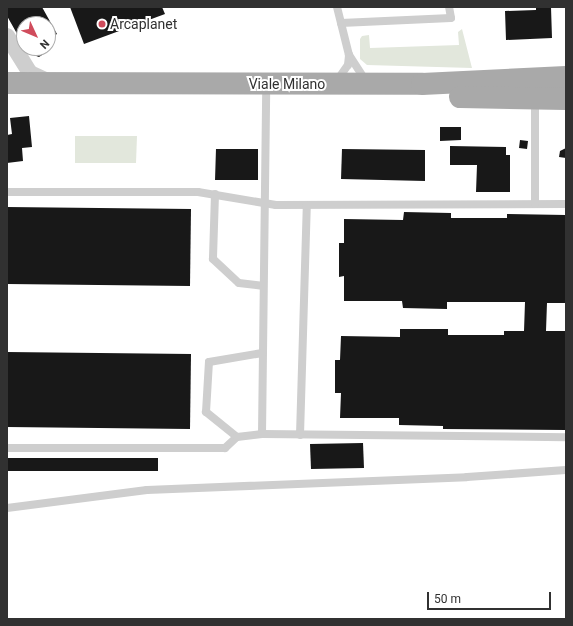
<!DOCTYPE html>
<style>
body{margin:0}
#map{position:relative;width:573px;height:626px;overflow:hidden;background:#fff;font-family:Roboto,sans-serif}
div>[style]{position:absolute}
.green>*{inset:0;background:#e2e7dc}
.building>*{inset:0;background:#181818}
.lane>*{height:8px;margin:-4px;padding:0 4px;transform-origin:4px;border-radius:4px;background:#cecece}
.street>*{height:16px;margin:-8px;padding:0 8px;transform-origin:8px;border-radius:8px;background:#cecece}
.primary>*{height:22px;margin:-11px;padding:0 11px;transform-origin:11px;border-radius:11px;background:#a9a9a9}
.dots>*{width:11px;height:11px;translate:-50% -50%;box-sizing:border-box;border:2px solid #fff;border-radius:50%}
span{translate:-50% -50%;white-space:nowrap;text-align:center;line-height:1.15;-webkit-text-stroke:4px #fff;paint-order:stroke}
.poi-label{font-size:14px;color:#313131}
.left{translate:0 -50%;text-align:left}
.street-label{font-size:14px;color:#313131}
.frame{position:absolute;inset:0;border:8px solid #313131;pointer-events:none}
.north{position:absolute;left:16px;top:16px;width:40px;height:40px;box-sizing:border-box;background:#fff;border:1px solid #adadad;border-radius:50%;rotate:134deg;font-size:11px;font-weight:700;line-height:16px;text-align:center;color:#313131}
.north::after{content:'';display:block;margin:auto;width:14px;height:18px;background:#d04c5c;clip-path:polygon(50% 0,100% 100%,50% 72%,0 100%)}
.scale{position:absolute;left:427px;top:592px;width:124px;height:18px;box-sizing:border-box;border:2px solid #313131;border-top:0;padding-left:5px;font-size:12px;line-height:14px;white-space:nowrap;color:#313131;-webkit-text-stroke:3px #fff;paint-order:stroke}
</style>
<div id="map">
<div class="green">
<i style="clip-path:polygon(462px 29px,472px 68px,367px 65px,360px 59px,360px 39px,362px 36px,369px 35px,370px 48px,459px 45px,458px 32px)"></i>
<i style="clip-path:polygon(75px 136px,137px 136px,136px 163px,75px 163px)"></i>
</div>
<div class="building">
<i style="clip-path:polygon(7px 7px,42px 7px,57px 34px,48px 39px,48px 24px,24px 24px,24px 46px,7px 16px)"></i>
<i style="clip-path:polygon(70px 7px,162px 7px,165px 14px,84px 44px)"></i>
<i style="clip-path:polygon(536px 7px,551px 7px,552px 38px,506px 40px,505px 11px,536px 10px)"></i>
<i style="clip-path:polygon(25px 48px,48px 48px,48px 51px,39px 57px,28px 53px)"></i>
<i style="clip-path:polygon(29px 116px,32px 147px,22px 148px,23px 161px,7px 163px,7px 135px,12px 134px,10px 118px)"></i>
<i style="clip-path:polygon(440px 127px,461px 127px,461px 140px,440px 141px)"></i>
<i style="clip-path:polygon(520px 140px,528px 141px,527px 149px,519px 148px)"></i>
<i style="clip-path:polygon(450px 146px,506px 147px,506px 155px,510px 155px,510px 192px,476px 192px,477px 165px,450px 165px)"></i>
<i style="clip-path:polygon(566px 148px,566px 158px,559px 157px,560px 151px)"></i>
<i style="clip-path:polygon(216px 149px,258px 149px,258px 180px,215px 180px)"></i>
<i style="clip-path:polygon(342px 149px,425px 150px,425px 181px,341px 179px)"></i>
<i style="clip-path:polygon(7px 207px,191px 209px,190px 286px,7px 284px)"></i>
<i style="clip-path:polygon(404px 212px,451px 213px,451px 218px,507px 218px,507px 214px,566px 215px,566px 303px,547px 303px,546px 331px,566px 331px,566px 430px,443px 429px,443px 426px,399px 425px,399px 418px,340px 418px,341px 393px,335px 393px,335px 360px,340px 360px,341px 336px,400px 337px,400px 329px,448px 329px,448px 335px,504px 335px,504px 331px,524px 331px,525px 302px,447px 302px,447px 309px,403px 308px,402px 301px,344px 301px,344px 276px,339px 277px,339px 243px,344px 243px,344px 219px,403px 220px)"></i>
<i style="clip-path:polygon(7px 352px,191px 354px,190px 429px,7px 427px)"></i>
<i style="clip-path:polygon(363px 443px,364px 468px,311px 469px,310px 444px)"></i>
<i style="clip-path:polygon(7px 458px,158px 458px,158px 471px,7px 471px)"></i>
</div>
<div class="lane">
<i style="left:337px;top:7px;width:49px;rotate:76deg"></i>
<i style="left:349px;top:55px;width:30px;rotate:57deg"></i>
<i style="left:341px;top:23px;width:110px;rotate:-2.6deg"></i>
<i style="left:451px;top:18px;width:11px;rotate:-100deg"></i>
<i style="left:336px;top:82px;width:21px;rotate:-55deg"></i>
<i style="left:348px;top:65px;width:10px;rotate:-84deg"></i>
<i style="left:7px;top:192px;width:191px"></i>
<i style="left:198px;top:192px;width:79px;rotate:9.5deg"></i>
<i style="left:276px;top:205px;width:290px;rotate:-0.2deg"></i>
<i style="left:215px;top:194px;width:65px;rotate:91.8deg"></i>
<i style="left:213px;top:259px;width:35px;rotate:43deg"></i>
<i style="left:239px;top:283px;width:23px;rotate:7deg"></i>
<i style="left:535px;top:204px;width:105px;rotate:-90deg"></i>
<i style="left:262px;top:434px;width:339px;rotate:-89.3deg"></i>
<i style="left:300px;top:435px;width:230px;rotate:-88.3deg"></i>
<i style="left:237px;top:437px;width:40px;rotate:-141deg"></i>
<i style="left:206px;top:412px;width:50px;rotate:-86.6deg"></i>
<i style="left:209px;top:362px;width:54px;rotate:-9.6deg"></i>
<i style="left:7px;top:448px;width:218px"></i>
<i style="left:225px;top:448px;width:16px;rotate:-43deg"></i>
<i style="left:237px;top:437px;width:25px;rotate:-7deg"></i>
<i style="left:262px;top:434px;width:304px;rotate:0.6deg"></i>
<i style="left:7px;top:508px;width:141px;rotate:-7.3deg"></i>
<i style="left:147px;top:490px;width:320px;rotate:-2.3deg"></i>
<i style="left:467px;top:477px;width:99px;rotate:-4deg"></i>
</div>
<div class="street">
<i style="left:7px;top:36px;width:44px;rotate:58.1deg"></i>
<i style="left:30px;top:73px;width:21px;rotate:25deg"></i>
</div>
<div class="primary">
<i style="left:7px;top:83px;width:415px;rotate:0.1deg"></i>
<i style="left:422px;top:84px;width:144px;rotate:-2.8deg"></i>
<i style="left:460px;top:97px;width:106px;rotate:1.1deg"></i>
</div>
<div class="dots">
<i style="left:102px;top:24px;background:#d04c5c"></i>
</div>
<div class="poi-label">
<span class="left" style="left:110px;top:24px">Arcaplanet</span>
</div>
<div class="street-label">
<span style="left:287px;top:84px">Viale Milano</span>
</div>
<div class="frame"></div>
<div class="north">N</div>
<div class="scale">50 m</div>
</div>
